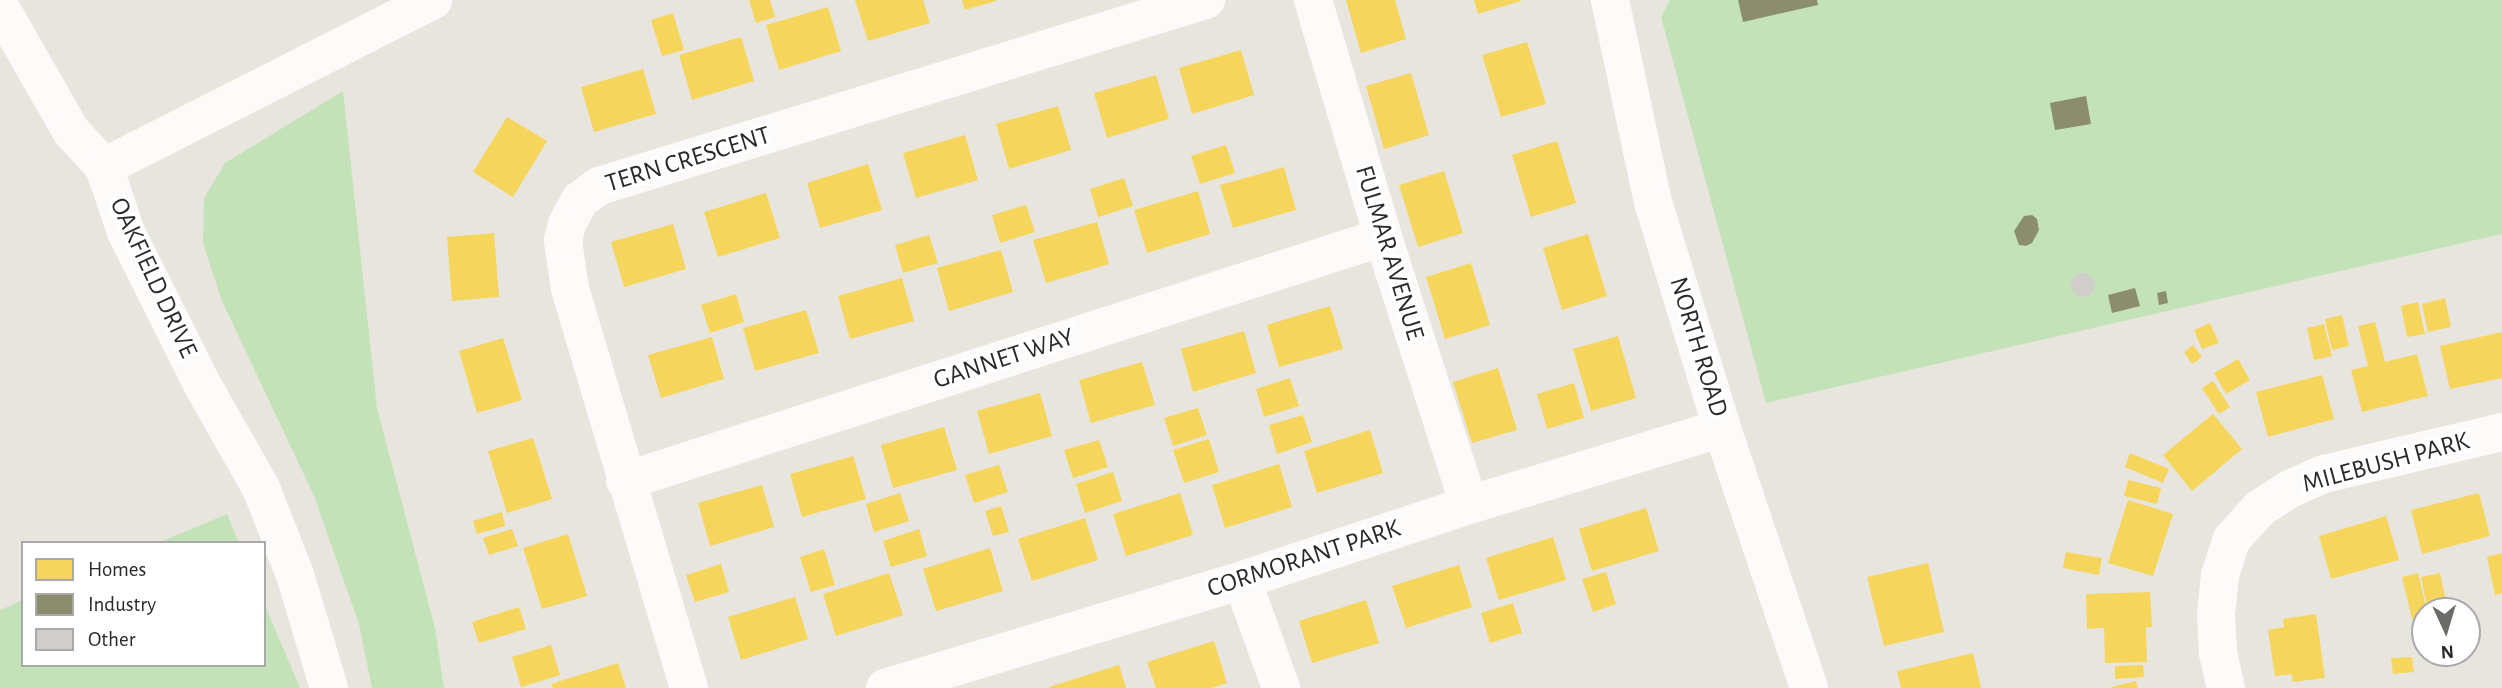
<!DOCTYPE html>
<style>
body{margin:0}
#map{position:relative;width:2502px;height:688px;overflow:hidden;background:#e8e5de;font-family:"Alegreya Sans",sans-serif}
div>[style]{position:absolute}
.green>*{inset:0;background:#c4e2b8}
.homes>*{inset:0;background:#f6d55c}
.industry>*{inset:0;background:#8c8c6e}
.building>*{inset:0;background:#d0ceca}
.round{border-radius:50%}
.street>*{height:38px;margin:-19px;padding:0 19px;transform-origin:19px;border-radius:19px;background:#fcfbfa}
.secondary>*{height:38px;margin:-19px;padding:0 19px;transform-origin:19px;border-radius:19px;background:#fcfbfa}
span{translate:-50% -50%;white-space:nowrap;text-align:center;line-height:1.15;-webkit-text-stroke:7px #fff;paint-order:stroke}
.street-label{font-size:26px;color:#292929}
.legend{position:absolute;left:21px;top:541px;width:245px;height:126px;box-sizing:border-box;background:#fff;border:2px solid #a9a9a9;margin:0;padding:9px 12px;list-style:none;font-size:21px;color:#292929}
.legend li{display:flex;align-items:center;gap:14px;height:35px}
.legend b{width:35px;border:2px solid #a9a9a9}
.north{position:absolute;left:2411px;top:597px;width:70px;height:70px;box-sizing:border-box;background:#fff;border:2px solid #a9a9a9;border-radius:50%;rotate:176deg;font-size:19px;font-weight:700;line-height:28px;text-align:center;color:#292929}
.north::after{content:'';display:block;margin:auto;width:24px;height:32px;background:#6c6b68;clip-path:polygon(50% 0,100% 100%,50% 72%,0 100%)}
</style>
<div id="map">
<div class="green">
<i style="clip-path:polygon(1670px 0,2502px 0,2502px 234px,1766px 403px,1661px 17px)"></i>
<i style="clip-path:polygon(343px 91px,377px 408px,435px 628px,444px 688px,372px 688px,359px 624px,314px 496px,222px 301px,203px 243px,204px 198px,225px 163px)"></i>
<i style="clip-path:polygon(227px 514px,239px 543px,158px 543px)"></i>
<i style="clip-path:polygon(23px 600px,23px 665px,264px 665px,264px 603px,300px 688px,0 688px,0 610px)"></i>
</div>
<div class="homes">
<i style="clip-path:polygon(749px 0,770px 0,775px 17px,756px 23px)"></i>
<i style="clip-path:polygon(855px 0,923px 0,930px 23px,868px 41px)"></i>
<i style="clip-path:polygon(962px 0,996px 0,996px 1px,965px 10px)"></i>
<i style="clip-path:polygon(1346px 0,1395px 0,1406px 39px,1361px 53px)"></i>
<i style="clip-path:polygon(1474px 0,1521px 0,1521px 1px,1478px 14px)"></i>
<i style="clip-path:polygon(828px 7px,841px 51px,779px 70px,766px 25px)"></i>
<i style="clip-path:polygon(673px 13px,684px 50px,662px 56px,651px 20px)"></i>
<i style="clip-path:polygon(741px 37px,754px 81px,692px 100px,679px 55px)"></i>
<i style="clip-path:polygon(1527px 42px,1546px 104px,1501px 117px,1482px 55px)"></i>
<i style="clip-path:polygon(1241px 50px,1254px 95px,1192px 114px,1179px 68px)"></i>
<i style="clip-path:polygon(643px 69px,656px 114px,594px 132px,581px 87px)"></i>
<i style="clip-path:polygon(1411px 73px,1429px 135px,1384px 149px,1366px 86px)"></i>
<i style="clip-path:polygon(1156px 75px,1169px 119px,1107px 138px,1094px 93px)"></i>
<i style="clip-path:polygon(1058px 106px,1071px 150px,1009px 169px,996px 124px)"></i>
<i style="clip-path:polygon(507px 117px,547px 141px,513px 197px,473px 172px)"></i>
<i style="clip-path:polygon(965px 135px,978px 180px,916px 198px,903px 153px)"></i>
<i style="clip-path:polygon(1557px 141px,1576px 203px,1531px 217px,1512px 155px)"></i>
<i style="clip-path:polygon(1226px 145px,1235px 173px,1200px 184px,1191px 156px)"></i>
<i style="clip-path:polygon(868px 164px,882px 210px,820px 228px,807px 183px)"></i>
<i style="clip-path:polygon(1284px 167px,1296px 210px,1233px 228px,1220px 185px)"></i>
<i style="clip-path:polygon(1444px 171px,1463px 233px,1418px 247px,1399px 185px)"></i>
<i style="clip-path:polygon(1124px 178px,1133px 206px,1098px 217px,1090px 189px)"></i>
<i style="clip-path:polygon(1198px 191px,1210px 234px,1147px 253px,1134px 210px)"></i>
<i style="clip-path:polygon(766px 193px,780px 238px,718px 257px,704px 212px)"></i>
<i style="clip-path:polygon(1026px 205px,1035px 232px,1000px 243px,992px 215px)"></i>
<i style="clip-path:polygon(1097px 222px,1109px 264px,1046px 283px,1033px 240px)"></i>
<i style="clip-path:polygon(673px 224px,686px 269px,624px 287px,611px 242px)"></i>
<i style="clip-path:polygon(494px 233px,499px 297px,452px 301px,447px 237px)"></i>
<i style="clip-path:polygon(1588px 234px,1607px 296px,1562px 310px,1543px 248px)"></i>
<i style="clip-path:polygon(929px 235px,938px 263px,903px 273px,895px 245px)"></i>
<i style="clip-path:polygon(1001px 250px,1013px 292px,949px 311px,937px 268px)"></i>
<i style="clip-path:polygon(1471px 263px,1490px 325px,1445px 339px,1426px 277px)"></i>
<i style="clip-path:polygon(902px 278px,914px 321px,850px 339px,838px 296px)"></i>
<i style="clip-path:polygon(736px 294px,744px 322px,710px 333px,701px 305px)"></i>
<i style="clip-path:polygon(2445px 298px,2451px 327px,2428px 332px,2422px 304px)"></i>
<i style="clip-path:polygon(2418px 302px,2425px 334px,2407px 337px,2401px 306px)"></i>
<i style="clip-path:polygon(1330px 306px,1343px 349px,1279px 367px,1267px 325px)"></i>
<i style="clip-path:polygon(806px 310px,819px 353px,755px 371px,743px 328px)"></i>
<i style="clip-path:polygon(2342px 315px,2349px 346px,2332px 350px,2325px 319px)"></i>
<i style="clip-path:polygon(2375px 322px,2385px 362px,2417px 354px,2428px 396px,2362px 412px,2351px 370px,2368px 366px,2358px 326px)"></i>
<i style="clip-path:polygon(2210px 323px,2219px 343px,2202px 349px,2194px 330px)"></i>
<i style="clip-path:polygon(2324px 324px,2332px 356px,2314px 360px,2307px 328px)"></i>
<i style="clip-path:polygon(1244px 331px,1256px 373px,1193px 392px,1181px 349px)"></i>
<i style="clip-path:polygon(2502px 332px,2502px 378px,2450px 389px,2440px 346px)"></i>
<i style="clip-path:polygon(1618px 336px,1636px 398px,1591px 411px,1573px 349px)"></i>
<i style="clip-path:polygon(712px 337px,724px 379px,661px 398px,648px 355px)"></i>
<i style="clip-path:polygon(503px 338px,522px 400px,477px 413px,459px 351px)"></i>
<i style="clip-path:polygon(2193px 345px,2202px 357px,2192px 364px,2184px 352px)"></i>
<i style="clip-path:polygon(2238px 359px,2250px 380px,2226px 394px,2214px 373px)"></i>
<i style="clip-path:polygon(1142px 362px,1155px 405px,1091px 423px,1079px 380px)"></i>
<i style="clip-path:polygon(1498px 368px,1517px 430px,1472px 443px,1453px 382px)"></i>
<i style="clip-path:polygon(2322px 375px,2334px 419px,2268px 437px,2256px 392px)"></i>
<i style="clip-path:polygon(1290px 378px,1299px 406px,1264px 417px,1256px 389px)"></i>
<i style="clip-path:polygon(2213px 381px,2230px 407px,2219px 414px,2202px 388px)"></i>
<i style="clip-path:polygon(1574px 383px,1584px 418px,1547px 429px,1537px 394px)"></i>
<i style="clip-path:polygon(1040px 393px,1052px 436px,989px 454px,977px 411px)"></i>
<i style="clip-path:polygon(1198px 408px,1207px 435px,1173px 446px,1164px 418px)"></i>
<i style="clip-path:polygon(2213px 414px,2242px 449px,2192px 491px,2163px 455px)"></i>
<i style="clip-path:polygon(1303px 415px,1312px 442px,1277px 454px,1269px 425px)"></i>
<i style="clip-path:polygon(944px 427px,957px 470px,893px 488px,881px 445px)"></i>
<i style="clip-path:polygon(1370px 430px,1383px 473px,1317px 493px,1304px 451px)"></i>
<i style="clip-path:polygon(533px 438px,552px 499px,507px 513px,488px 451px)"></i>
<i style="clip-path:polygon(1209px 439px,1219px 472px,1184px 483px,1173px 450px)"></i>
<i style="clip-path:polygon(1099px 440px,1108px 467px,1073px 478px,1064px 450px)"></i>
<i style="clip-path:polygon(2130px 453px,2169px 469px,2163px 483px,2125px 467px)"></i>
<i style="clip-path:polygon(853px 456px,866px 499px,802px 517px,790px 474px)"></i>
<i style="clip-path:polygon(1279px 464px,1292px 507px,1225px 528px,1212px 485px)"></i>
<i style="clip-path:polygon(999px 465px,1008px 492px,974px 503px,965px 475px)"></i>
<i style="clip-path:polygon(1113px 472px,1122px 501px,1085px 513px,1076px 484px)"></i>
<i style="clip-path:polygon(2128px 480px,2161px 488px,2157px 504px,2124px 496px)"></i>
<i style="clip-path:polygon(762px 485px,774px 527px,710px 546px,698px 503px)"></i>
<i style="clip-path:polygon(900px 493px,909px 521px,874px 532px,866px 504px)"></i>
<i style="clip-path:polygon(1180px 493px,1193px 535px,1126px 556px,1113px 514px)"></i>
<i style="clip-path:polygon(2479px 493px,2490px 536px,2422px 554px,2411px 510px)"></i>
<i style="clip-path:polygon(2128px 500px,2173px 514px,2153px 576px,2108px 563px)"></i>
<i style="clip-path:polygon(1001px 506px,1009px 532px,993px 536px,985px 511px)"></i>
<i style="clip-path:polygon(1646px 508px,1659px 551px,1592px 571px,1579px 529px)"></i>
<i style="clip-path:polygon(502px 512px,505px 526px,477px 534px,473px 521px)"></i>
<i style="clip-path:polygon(2386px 516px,2399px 560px,2331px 579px,2319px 536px)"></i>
<i style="clip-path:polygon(1085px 518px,1098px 560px,1032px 581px,1018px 539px)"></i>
<i style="clip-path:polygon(512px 529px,518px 546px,489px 555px,483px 538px)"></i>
<i style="clip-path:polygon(919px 529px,927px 556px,891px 567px,883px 541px)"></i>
<i style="clip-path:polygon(568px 534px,587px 596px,542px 609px,523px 548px)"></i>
<i style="clip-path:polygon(1553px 537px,1566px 580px,1499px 600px,1486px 558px)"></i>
<i style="clip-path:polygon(990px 548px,1003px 591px,936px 611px,923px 569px)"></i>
<i style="clip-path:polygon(824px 549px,835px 585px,811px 592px,800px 557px)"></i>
<i style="clip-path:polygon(2066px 552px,2102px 558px,2099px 575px,2063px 568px)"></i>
<i style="clip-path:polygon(2502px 553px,2502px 593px,2495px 595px,2487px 557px)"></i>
<i style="clip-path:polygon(1928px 563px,1944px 632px,1884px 646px,1867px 577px)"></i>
<i style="clip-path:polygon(721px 564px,729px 592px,695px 602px,686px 575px)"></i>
<i style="clip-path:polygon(1459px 565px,1472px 607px,1406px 628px,1392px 586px)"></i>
<i style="clip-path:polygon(1606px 572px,1616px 604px,1593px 612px,1582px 579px)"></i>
<i style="clip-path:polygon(889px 573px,903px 615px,836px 636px,823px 594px)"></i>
<i style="clip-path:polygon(2418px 573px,2427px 611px,2425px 616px,2412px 619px,2402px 577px)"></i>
<i style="clip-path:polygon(2440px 573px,2446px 601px,2427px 606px,2421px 577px)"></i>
<i style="clip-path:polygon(2150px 592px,2152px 627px,2146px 627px,2147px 662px,2105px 663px,2104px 628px,2087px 629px,2086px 594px)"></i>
<i style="clip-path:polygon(795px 597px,808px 639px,741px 660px,728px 617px)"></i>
<i style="clip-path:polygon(1366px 600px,1379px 643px,1312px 663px,1299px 621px)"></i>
<i style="clip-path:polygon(1513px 603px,1522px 633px,1490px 643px,1481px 613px)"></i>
<i style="clip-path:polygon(519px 607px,526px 629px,479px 643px,472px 622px)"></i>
<i style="clip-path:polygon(2316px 614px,2325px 678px,2293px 682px,2291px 674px,2275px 676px,2268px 630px,2284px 627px,2283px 619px)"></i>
<i style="clip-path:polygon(1214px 641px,1227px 683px,1212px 688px,1156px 688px,1147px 662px)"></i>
<i style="clip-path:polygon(551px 645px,560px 675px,521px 687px,512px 657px)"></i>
<i style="clip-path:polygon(1973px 653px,1981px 688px,1901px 688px,1897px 671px)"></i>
<i style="clip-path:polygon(2412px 657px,2414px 672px,2393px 674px,2391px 658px)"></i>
<i style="clip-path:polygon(618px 663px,626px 688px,553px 688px,551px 684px)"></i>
<i style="clip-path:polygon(1119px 665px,1126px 688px,1049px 688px,1049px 687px)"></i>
<i style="clip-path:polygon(2143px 665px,2144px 677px,2115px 679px,2115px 666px)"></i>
<i style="clip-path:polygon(2136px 681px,2138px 688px,2111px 688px,2111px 687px)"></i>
</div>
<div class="industry">
<i style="clip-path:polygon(1738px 0,1817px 0,1818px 5px,1743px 22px)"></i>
<i style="clip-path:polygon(2086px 96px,2091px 124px,2055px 130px,2050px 103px)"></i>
<i style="clip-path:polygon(2032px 215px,2037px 219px,2039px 230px,2032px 243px,2026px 246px,2019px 245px,2014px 231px,2024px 216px)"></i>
<i style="clip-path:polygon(2135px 288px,2140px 306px,2112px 313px,2108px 295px)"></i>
<i style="clip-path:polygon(2166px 291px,2168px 303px,2159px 305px,2157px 293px)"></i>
</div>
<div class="building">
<i class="round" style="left:2071px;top:273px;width:24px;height:24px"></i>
</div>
<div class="street">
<i style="left:1313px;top:0;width:247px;rotate:73.5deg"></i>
<i style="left:1383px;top:237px;width:281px;rotate:72.2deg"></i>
<i style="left:625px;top:481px;width:796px;rotate:-17.84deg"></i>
<i style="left:1242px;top:580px;width:115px;rotate:70.1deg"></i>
<i style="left:689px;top:688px;width:417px;rotate:-106.6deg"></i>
<i style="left:570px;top:288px;width:48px;rotate:-98.5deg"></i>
<i style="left:563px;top:241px;width:17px;rotate:-77deg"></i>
<i style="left:567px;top:224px;width:27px;rotate:-62deg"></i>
<i style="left:580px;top:200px;width:24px;rotate:-36deg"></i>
<i style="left:599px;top:186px;width:635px;rotate:-17.04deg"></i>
<i style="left:885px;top:688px;width:373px;rotate:-16.8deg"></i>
<i style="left:1242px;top:580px;width:239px;rotate:-18.3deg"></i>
<i style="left:1469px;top:505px;width:264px;rotate:-16.9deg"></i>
<i style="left:2226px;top:688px;width:36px;rotate:-103deg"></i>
<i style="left:2218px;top:653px;width:38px;rotate:-93deg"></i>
<i style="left:2216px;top:615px;width:40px;rotate:-84.3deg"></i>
<i style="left:2220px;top:575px;width:38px;rotate:-72deg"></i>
<i style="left:2232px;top:539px;width:40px;rotate:-48deg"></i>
<i style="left:2259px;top:509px;width:37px;rotate:-33deg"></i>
<i style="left:2290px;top:489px;width:37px;rotate:-24deg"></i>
<i style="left:2324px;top:474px;width:183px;rotate:-13.3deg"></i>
</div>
<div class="secondary">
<i style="left:1610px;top:0;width:207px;rotate:78deg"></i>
<i style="left:1653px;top:202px;width:236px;rotate:73deg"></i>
<i style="left:1722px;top:428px;width:274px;rotate:71.5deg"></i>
<i style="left:0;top:7px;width:143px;rotate:60.2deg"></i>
<i style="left:71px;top:131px;width:49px;rotate:47.5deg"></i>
<i style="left:329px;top:688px;width:118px;rotate:-106.7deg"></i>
<i style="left:295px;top:575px;width:93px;rotate:-111.3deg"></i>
<i style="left:261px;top:488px;width:120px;rotate:-119.6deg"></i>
<i style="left:202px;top:384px;width:170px;rotate:-116.6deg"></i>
<i style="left:126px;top:232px;width:69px;rotate:-108.7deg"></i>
<i style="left:104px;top:167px;width:369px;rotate:-26.9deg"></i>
</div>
<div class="street-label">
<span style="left:688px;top:160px;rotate:-17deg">TERN CRESCENT</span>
<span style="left:1389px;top:253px;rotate:73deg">FULMAR AVENUE</span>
<span style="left:153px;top:278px;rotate:65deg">OAKFIELD DRIVE</span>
<span style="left:1698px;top:347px;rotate:73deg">NORTH ROAD</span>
<span style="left:1004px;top:359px;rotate:-18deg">GANNET WAY</span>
<span style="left:2386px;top:463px;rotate:-15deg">MILEBUSH PARK</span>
<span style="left:1304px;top:559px;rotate:-18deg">CORMORANT PARK</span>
</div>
<ul class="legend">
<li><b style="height:19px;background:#f6d55c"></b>Homes</li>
<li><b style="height:19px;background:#8c8c6e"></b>Industry</li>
<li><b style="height:19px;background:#d0ceca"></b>Other</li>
</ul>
<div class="north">N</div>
</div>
